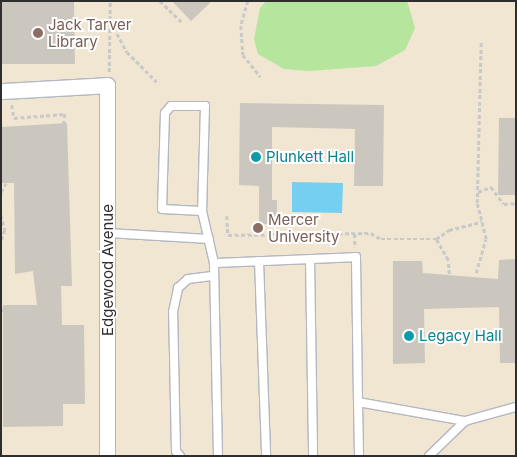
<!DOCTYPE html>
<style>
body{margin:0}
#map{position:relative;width:517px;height:457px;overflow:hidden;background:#efe9e1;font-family:Inter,sans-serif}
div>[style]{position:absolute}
.education>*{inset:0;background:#f0e6d1}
.green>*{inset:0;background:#b6e59e}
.water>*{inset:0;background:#75cff0}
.building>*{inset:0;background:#cbc7bf}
.path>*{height:2.5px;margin-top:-1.25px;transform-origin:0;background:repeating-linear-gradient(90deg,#c9c9c9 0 4px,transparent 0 6.5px)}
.roads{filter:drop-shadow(1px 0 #b4b7c1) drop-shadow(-1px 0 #b4b7c1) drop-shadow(0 1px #b4b7c1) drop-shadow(0 -1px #b4b7c1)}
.lane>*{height:8px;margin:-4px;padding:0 4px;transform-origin:4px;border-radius:4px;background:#fff}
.street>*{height:15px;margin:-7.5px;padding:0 7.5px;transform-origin:7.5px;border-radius:7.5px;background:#fff}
.dots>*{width:14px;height:14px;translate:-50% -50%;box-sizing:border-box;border:2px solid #fff;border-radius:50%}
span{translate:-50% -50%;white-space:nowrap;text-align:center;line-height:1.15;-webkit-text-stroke:4px #fff;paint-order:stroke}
.education-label{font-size:15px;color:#785e54}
.left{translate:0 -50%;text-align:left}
.culture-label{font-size:15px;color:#0d838f}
.street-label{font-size:15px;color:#2e2e2e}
.frame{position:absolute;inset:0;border:2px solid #2e2e2e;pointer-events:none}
</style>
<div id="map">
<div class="education">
<i style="clip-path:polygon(1px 1px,516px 1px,516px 456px,1px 456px)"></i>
</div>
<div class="green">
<i style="clip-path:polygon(266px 1px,407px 1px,415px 28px,405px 50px,376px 66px,309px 71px,284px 69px,258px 54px,254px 39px,260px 8px)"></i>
</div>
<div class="water">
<i style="clip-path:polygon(292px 182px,343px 183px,342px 213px,292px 212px)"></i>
</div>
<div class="building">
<i style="clip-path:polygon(1px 1px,74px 1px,75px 64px,1px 64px)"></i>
<i style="clip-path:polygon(172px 1px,212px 1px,191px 21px)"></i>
<i style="clip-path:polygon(240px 103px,384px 105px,383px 186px,354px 186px,355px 129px,272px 127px,272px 200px,277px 200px,277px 224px,259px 224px,259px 186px,239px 185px)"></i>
<i style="clip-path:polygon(499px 118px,516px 118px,516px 195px,498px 195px)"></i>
<i style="clip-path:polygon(67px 123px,72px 286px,61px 286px,62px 325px,84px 325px,85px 404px,63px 404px,63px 426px,3px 427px,3px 305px,37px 305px,33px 271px,15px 274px,14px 183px,1px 183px,1px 127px)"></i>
<i style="clip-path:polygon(516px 259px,516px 363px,500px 363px,499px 307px,424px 309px,425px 363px,393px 364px,393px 261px,422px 261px,423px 273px,498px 279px,499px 260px)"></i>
</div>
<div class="path">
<i style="left:160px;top:1px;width:32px;rotate:44deg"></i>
<i style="left:248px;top:1px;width:26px;rotate:106deg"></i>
<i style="left:241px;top:26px;width:29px;rotate:86deg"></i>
<i style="left:243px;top:55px;width:28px;rotate:51deg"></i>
<i style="left:111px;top:22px;width:34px;rotate:62deg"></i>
<i style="left:127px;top:52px;width:42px;rotate:45deg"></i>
<i style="left:109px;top:72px;width:71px;rotate:-89.2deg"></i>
<i style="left:12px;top:105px;width:13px;rotate:81deg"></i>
<i style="left:14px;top:118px;width:51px;rotate:-4.5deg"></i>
<i style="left:65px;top:114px;width:10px;rotate:96deg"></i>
<i style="left:1px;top:192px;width:10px;rotate:-61deg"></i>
<i style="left:478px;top:192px;width:14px;rotate:-21deg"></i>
<i style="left:491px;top:187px;width:21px;rotate:53deg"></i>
<i style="left:504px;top:204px;width:12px;rotate:-5deg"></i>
<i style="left:1px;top:215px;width:16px;rotate:75deg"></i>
<i style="left:5px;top:230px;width:13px;rotate:108deg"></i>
<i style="left:227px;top:216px;width:19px;rotate:87deg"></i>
<i style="left:228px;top:235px;width:143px;rotate:-0.8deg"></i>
<i style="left:371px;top:233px;width:12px;rotate:31deg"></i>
<i style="left:381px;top:239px;width:55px"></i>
<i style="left:355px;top:234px;width:13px;rotate:90deg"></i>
<i style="left:476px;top:273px;width:35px;rotate:-74deg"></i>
<i style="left:486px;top:239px;width:37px;rotate:-104deg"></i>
<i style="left:477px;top:203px;width:160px;rotate:-88.6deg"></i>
<i style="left:449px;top:274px;width:14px;rotate:-94deg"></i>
<i style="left:448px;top:260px;width:24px;rotate:-120deg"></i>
<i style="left:436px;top:239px;width:16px;rotate:-35deg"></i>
<i style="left:449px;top:230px;width:34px;rotate:-14deg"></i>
<i style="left:1px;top:308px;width:5px;rotate:68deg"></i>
</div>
<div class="roads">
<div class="lane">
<i style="left:202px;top:211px;width:40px;rotate:-177.1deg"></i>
<i style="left:162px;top:209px;width:96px;rotate:-88.2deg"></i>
<i style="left:165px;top:113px;width:9px;rotate:-49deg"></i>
<i style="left:171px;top:106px;width:34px"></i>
<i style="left:205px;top:106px;width:105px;rotate:91.6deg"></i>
<i style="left:202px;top:211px;width:53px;rotate:77deg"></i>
<i style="left:108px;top:233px;width:101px;rotate:3.4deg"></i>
<i style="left:310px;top:259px;width:197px;rotate:89.1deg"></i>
<i style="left:259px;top:261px;width:195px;rotate:87.9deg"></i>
<i style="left:358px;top:402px;width:54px;rotate:88.9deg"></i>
<i style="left:180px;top:456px;width:6px;rotate:-129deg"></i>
<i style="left:176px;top:451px;width:139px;rotate:-91.2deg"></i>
<i style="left:173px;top:312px;width:25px;rotate:-78deg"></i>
<i style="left:178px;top:288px;width:13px;rotate:-42deg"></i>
<i style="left:188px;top:279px;width:26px;rotate:-7deg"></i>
<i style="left:218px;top:456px;width:193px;rotate:-91.2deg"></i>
<i style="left:214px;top:263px;width:142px;rotate:-2.4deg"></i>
<i style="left:356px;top:257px;width:145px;rotate:89.2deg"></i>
<i style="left:358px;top:402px;width:109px;rotate:10.1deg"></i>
<i style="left:465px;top:421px;width:53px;rotate:-15.4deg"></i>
<i style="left:429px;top:456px;width:50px;rotate:-44.2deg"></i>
</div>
<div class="street">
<i style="left:1px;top:91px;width:106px;rotate:-3.2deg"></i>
<i style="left:107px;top:85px;width:371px;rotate:90deg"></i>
</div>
</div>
<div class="dots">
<i style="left:38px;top:33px;background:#8d6e63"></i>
<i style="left:256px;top:157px;background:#0f9aa8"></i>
<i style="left:258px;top:228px;background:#8d6e63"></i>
<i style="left:409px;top:336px;background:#0f9aa8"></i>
</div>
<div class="education-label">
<span class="left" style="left:48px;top:33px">Jack Tarver<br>Library</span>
<span class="left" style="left:268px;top:228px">Mercer<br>University</span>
</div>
<div class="culture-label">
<span class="left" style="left:266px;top:157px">Plunkett Hall</span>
<span class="left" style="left:419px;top:336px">Legacy Hall</span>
</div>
<div class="street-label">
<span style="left:108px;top:270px;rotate:-90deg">Edgewood Avenue</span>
</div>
<div class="frame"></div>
</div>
